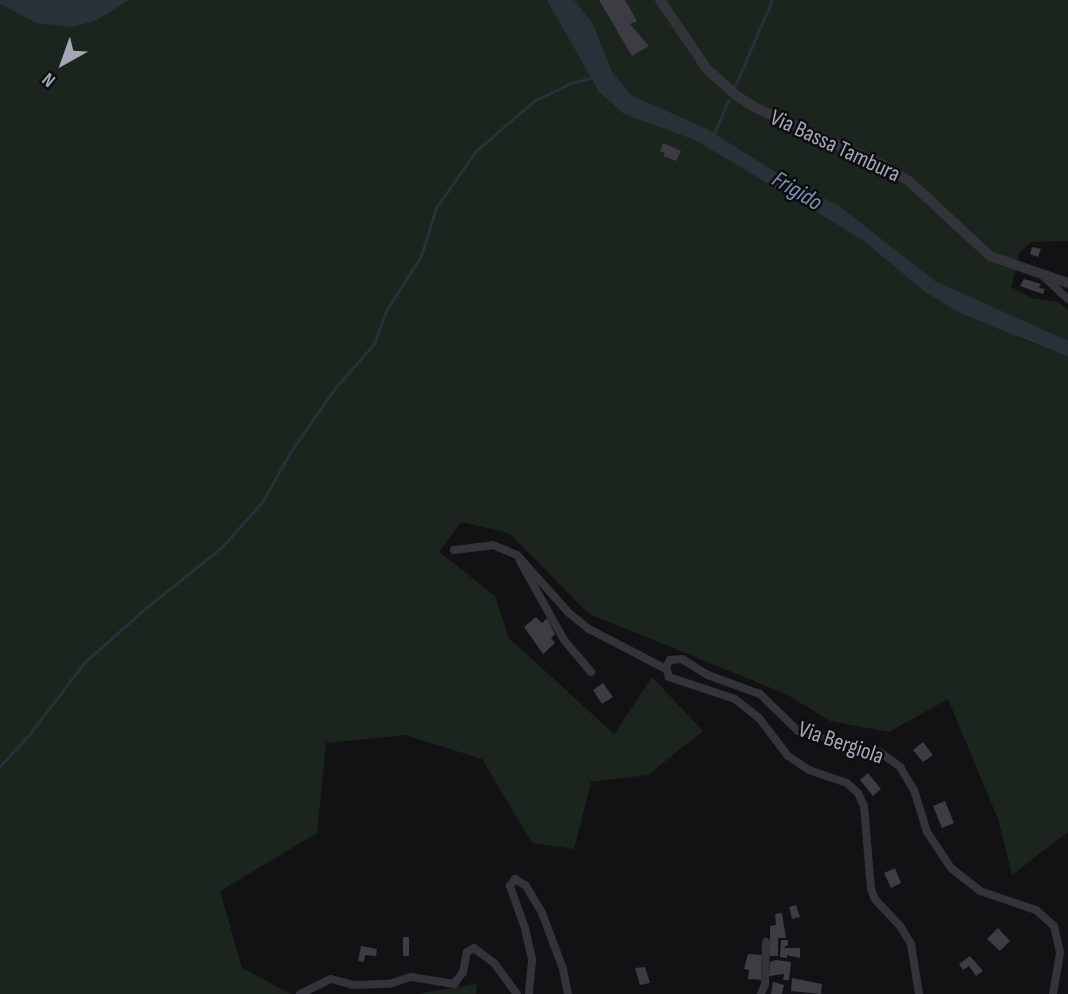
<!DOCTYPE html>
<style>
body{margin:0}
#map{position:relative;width:1068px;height:994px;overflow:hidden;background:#121214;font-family:"Sofia Sans Condensed",sans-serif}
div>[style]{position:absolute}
.green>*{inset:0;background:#1c241e}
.water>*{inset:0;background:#283038}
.stream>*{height:2.5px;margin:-1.25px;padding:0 1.25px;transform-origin:1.25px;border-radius:1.25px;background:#283038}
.building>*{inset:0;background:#3c3c42}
.minor>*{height:8px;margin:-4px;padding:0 4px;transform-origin:4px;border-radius:4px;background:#333439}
.tertiary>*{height:10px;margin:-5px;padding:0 5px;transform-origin:5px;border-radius:5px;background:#333439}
span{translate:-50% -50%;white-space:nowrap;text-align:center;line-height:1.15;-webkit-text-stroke:5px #0d0d0f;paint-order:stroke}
.street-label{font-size:23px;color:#a3a7b6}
.water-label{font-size:24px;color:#7793b3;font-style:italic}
.north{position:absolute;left:28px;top:28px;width:70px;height:70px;-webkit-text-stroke:5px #0d0d0f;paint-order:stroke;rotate:220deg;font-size:19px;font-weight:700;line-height:28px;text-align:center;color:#a3a7b6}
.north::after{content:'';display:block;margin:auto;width:24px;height:32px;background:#a3a7b6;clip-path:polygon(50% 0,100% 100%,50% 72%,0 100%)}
</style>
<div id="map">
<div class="green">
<i style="clip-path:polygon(0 0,1068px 0,1068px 241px,1031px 242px,1020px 252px,1011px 287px,1032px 298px,1058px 302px,1068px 310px,1068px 341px,1056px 337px,1019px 338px,1068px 357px,1068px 832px,1012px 875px,998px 819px,948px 699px,889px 732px,830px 721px,786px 694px,589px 614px,509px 533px,461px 522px,439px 552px,495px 596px,509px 638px,614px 734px,652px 677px,703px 731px,648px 775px,591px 782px,574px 849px,532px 843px,482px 759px,405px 735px,326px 743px,317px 833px,220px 891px,242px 968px,291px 994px,0 994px)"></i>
<i style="clip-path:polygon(477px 984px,476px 994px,416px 994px)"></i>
</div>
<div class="water">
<i style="clip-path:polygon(0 0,129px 0,97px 20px,73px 27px,37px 23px,0 4px)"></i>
<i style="clip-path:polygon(547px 0,574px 0,593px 24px,612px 72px,631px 95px,707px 129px,796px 185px,838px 205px,935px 281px,1068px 341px,1068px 357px,960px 313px,924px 291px,865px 242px,830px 220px,695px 140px,624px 114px,599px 92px)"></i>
</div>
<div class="stream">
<i style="left:735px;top:86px;width:94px;rotate:-66.7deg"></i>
<i style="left:713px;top:136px;width:39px;rotate:-67deg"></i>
<i style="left:0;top:766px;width:42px;rotate:-46.9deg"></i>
<i style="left:29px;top:735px;width:91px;rotate:-52.6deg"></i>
<i style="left:84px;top:663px;width:83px;rotate:-41.6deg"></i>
<i style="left:146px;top:608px;width:99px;rotate:-38.8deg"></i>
<i style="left:223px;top:546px;width:60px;rotate:-48.4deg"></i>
<i style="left:263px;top:501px;width:54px;rotate:-61deg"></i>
<i style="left:289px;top:454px;width:80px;rotate:-55.1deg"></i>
<i style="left:335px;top:388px;width:59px;rotate:-48.4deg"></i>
<i style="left:374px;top:344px;width:35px;rotate:-70deg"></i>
<i style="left:386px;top:311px;width:65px;rotate:-57.5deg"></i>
<i style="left:421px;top:256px;width:50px;rotate:-72.6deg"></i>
<i style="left:436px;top:208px;width:70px;rotate:-54.9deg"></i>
<i style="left:476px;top:151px;width:77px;rotate:-40.8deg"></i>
<i style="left:534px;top:101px;width:41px;rotate:-25.9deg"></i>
<i style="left:571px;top:83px;width:21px;rotate:-14deg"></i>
</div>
<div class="building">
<i style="clip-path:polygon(599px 0,625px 0,637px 21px,630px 24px,649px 46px,632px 56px)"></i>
<i style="clip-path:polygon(663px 143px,681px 151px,676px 161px,663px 156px,665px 153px,660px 151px)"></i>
<i style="clip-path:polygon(1032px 247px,1041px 249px,1038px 257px,1030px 254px)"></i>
<i style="clip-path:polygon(1024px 279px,1041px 284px,1039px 288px,1045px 289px,1043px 294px,1020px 286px)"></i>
<i style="clip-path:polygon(536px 617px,542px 623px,547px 618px,555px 634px,551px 638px,555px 643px,543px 654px,524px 627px)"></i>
<i style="clip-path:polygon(603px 683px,613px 697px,602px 704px,593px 690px)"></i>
<i style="clip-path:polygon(923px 742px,933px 755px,923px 762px,913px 750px)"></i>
<i style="clip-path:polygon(868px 773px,881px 789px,873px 796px,860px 780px)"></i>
<i style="clip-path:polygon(945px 801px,954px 823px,942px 828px,933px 806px)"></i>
<i style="clip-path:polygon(895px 868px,901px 883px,891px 888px,884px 873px)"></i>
<i style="clip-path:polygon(796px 905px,800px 917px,792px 919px,789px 907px)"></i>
<i style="clip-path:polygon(782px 913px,786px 938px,778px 938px,778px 956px,770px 956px,770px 926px,776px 925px,775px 914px)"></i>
<i style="clip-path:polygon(998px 928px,1010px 941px,1000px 951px,987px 939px)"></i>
<i style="clip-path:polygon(403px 937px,409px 937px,409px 956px,403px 956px)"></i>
<i style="clip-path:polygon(781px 940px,788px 940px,788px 945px,783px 948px,800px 948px,800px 958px,787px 955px,787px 958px,780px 957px)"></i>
<i style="clip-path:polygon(361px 946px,377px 949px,376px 956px,365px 955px,364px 962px,358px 961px)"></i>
<i style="clip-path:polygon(748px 954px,762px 955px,761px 974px,764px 974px,764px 980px,748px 979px,749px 970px,744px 969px)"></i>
<i style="clip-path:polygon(970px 956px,983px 971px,976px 976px,969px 966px,963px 970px,959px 964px)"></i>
<i style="clip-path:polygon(776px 960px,791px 962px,789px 980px,783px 980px,784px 974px,769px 976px,770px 962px)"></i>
<i style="clip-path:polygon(645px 967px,650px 983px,640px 985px,635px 968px)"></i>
<i style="clip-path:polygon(792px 978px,822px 984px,821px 994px,791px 991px)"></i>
<i style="clip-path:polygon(773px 982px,784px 985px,782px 994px,771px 994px)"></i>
</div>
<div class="minor">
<i style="left:1042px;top:275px;width:35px;rotate:43deg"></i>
<i style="left:454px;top:550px;width:39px;rotate:-7deg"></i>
<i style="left:493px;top:545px;width:26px;rotate:23deg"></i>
<i style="left:517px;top:555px;width:78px;rotate:48.1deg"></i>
<i style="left:569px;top:613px;width:26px;rotate:39deg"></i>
<i style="left:589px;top:629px;width:87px;rotate:27.5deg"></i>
<i style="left:520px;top:561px;width:90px;rotate:60.9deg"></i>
<i style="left:564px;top:640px;width:42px;rotate:49.8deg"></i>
<i style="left:300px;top:994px;width:34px;rotate:-26deg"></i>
<i style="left:331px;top:979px;width:23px;rotate:15deg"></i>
<i style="left:353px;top:985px;width:36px;rotate:-2deg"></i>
<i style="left:389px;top:984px;width:23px;rotate:-18deg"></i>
<i style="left:411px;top:977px;width:44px;rotate:9.2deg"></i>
<i style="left:454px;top:984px;width:15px;rotate:-53deg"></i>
<i style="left:463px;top:972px;width:20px;rotate:-79deg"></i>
<i style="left:467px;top:952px;width:8px;rotate:-30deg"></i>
<i style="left:474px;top:948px;width:26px;rotate:37deg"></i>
<i style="left:495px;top:964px;width:37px;rotate:54deg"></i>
<i style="left:529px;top:994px;width:35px;rotate:-85deg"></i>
<i style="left:532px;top:959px;width:32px;rotate:-103deg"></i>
<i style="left:525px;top:928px;width:45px;rotate:-109.7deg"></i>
<i style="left:510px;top:886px;width:9px;rotate:-54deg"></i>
<i style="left:515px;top:879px;width:13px;rotate:32deg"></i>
<i style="left:526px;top:886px;width:31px;rotate:59deg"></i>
<i style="left:542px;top:913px;width:60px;rotate:69.4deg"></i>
<i style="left:563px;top:969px;width:25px;rotate:79deg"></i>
<i style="left:761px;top:994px;width:11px;rotate:-68deg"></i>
<i style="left:765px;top:984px;width:42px;rotate:-88.6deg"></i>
<i style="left:919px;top:994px;width:51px;rotate:-99.1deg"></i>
<i style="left:911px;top:944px;width:21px;rotate:-121deg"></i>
<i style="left:900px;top:926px;width:37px;rotate:-133deg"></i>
<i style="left:875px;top:899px;width:11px;rotate:-112deg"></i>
<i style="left:871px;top:889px;width:83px;rotate:-94.8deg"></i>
<i style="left:864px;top:806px;width:14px;rotate:-115deg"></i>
<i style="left:858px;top:793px;width:15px;rotate:-138deg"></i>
<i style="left:847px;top:783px;width:40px;rotate:-161.1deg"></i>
<i style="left:809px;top:770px;width:25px;rotate:-146deg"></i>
<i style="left:788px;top:756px;width:48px;rotate:-127.3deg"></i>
<i style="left:759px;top:718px;width:31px;rotate:-142deg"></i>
<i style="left:735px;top:699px;width:70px;rotate:-161.6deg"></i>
<i style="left:669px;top:677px;width:10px;rotate:-107deg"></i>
<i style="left:666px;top:667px;width:8px;rotate:-60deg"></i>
<i style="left:670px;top:660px;width:12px;rotate:-5deg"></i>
<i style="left:682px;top:659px;width:31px;rotate:32deg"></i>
<i style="left:708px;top:675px;width:55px;rotate:20.1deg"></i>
<i style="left:760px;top:694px;width:53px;rotate:44.2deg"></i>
<i style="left:798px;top:731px;width:86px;rotate:14.8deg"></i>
<i style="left:881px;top:753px;width:24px;rotate:36deg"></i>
<i style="left:900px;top:767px;width:27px;rotate:59deg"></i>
<i style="left:914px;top:790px;width:44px;rotate:72.8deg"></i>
<i style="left:927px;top:832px;width:43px;rotate:56.3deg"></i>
<i style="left:951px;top:868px;width:37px;rotate:38deg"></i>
<i style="left:980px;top:891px;width:59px;rotate:18.7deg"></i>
<i style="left:1036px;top:910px;width:24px;rotate:42deg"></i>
<i style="left:1054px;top:926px;width:28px;rotate:77deg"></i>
<i style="left:1060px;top:953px;width:42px;rotate:99.7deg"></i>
</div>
<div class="tertiary">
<i style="left:660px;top:0;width:83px;rotate:55.7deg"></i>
<i style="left:707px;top:69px;width:40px;rotate:42deg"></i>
<i style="left:737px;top:96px;width:25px;rotate:32deg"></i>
<i style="left:758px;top:109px;width:137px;rotate:24.1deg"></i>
<i style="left:883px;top:165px;width:31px;rotate:32deg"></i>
<i style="left:909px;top:181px;width:110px;rotate:42.8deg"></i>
<i style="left:990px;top:256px;width:83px;rotate:19.1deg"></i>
</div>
<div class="street-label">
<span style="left:835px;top:146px;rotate:25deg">Via Bassa Tambura</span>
<span style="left:841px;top:743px;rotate:19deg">Via Bergiola</span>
</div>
<div class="water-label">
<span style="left:797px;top:191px;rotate:31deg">Frigido</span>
</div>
<div class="north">N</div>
</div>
